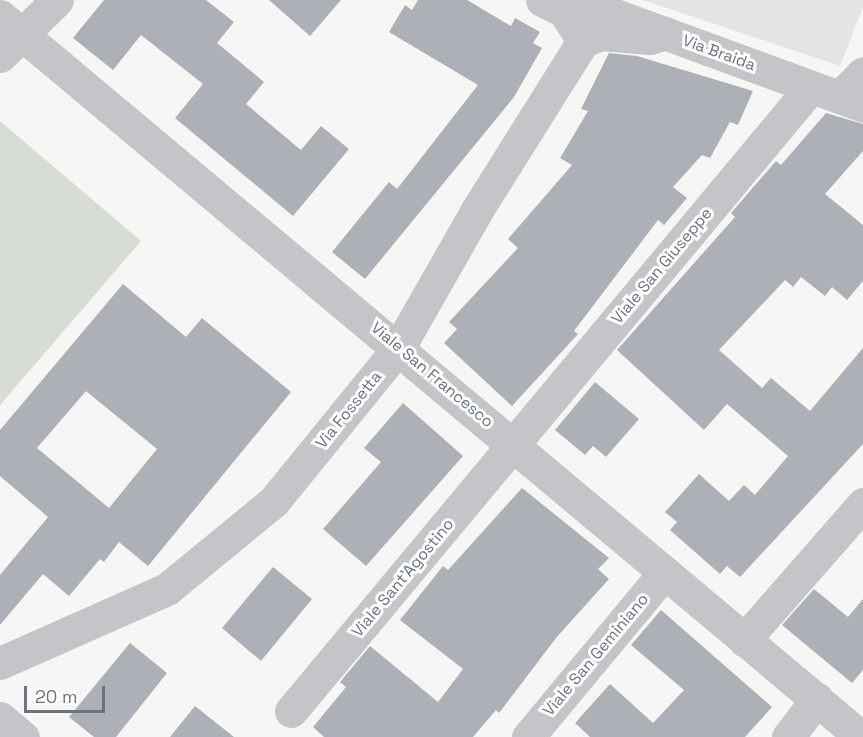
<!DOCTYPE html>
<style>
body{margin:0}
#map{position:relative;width:863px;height:737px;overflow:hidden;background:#f6f6f4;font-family:"Space Grotesk",sans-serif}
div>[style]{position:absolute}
.built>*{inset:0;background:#e4e5e4}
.green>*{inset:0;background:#d7ddd5}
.building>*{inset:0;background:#adb1b7}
.street>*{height:33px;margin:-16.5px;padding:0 16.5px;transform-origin:16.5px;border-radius:16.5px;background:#c3c5c8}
span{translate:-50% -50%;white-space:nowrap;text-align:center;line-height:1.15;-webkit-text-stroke:6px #fff;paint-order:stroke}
.street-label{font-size:16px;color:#697381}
.scale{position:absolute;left:24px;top:686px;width:81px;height:27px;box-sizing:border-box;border:3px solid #697381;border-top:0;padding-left:8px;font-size:18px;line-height:21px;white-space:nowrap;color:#697381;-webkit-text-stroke:4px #fff;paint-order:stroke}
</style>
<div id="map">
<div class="built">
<i style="clip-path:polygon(643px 0,863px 0,863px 7px,840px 66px)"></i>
</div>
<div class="green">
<i style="clip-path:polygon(0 121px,141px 241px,0 405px)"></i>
</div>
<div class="building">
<i style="clip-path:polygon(104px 0,206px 0,234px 22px,217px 43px,264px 82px,246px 104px,301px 150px,321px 126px,349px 149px,293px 216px,175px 118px,203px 84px,141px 35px,113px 70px,73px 38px)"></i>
<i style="clip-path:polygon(269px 0,341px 0,310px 36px)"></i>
<i style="clip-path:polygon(418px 0,467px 0,511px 26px,515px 18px,540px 32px,533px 43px,542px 48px,514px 97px,365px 279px,332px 252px,389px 182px,397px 189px,478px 85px,389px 32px,405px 5px,412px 10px)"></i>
<i style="clip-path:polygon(609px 53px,637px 56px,753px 91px,738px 125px,730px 122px,710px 158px,702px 155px,673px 187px,687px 198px,664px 225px,658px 220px,574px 331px,578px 334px,512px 406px,444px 343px,457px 329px,449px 322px,518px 248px,508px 239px,572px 165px,560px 158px,588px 111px,581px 109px)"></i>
<i style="clip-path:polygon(826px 113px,863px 124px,863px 151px,825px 194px,863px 225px,863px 281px,847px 300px,832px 287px,825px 296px,801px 277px,793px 287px,785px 280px,719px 350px,762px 388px,771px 378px,810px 411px,863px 348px,863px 444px,740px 577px,727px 566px,720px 574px,670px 530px,677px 522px,665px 512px,699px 474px,729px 501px,744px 485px,755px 495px,788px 456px,727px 404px,704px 430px,617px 350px,735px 217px,731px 213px,776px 161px,781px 165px)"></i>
<i style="clip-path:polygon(evenodd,123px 284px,186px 337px,202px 318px,291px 392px,148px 566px,119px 542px,104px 562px,100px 559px,69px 596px,43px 574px,0 625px,0 575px,48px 517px,0 476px,0 430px,123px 284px,86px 391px,157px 449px,109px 508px,37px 448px,86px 391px)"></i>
<i style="clip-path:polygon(595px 382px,639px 419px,606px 457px,593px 446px,585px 455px,555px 430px)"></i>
<i style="clip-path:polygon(403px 403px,463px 456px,366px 566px,323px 529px,381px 462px,364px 448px)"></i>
<i style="clip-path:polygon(522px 488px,609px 558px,598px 569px,609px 579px,556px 638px,499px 713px,496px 710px,473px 737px,324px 737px,313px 727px,346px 687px,340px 682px,370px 646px,438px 702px,463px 669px,400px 620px,443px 566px,448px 570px)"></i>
<i style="clip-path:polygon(273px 567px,312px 599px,261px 661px,222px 628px)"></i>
<i style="clip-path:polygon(814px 589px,848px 617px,863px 599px,863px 670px,852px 683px,782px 625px)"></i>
<i style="clip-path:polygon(661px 610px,772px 707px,745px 737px,590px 737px,575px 723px,610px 684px,653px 723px,684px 690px,631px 645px)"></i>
<i style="clip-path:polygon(130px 643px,167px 673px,116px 737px,94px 737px,69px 717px)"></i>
<i style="clip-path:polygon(195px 706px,234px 737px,170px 737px)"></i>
</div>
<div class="street">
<i style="left:542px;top:0;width:25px;rotate:27deg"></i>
<i style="left:564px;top:11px;width:31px;rotate:57deg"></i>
<i style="left:574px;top:0;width:308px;rotate:20.1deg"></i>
<i style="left:0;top:16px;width:1123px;rotate:39.94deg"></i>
<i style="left:0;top:56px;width:80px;rotate:-44.5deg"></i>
<i style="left:840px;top:97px;width:33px;rotate:-46deg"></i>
<i style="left:744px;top:640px;width:181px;rotate:-48.8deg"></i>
<i style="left:0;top:663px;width:183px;rotate:-23.9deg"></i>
<i style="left:167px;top:589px;width:139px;rotate:-39.4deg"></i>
<i style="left:274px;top:501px;width:198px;rotate:-50.9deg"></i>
<i style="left:399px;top:347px;width:158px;rotate:-60.3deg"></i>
<i style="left:477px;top:210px;width:199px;rotate:-57.9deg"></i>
<i style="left:583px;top:41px;width:19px;rotate:-21deg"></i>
<i style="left:601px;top:34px;width:49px;rotate:4.7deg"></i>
<i style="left:650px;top:38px;width:16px;rotate:-18deg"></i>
<i style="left:291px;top:711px;width:812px;rotate:-50.19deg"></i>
<i style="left:0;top:718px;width:30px;rotate:40deg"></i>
<i style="left:528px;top:737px;width:213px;rotate:-50.3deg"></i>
<i style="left:788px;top:737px;width:48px;rotate:-52.7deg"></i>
</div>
<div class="street-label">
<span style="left:719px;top:53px;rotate:20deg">Via Braida</span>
<span style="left:662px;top:266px;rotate:-50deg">Viale San Giuseppe</span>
<span style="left:432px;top:375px;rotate:40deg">Viale San Francesco</span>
<span style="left:349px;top:410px;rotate:-51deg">Via Fossetta</span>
<span style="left:403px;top:578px;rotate:-50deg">Viale Sant'Agostino</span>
<span style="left:596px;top:655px;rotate:-50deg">Viale San Geminiano</span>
</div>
<div class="scale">20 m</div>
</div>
